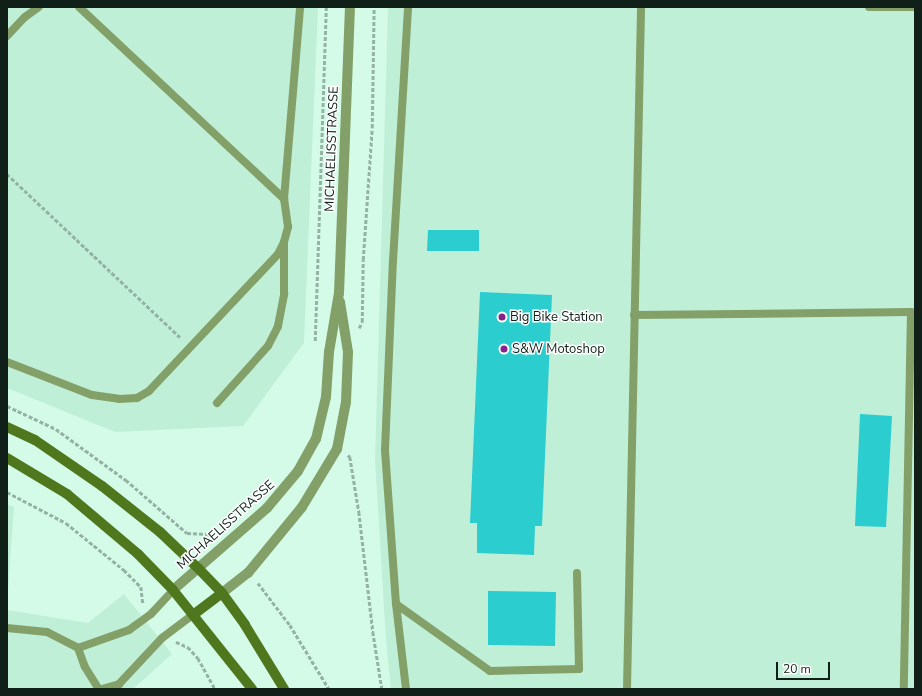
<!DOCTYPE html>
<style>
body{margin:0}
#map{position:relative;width:922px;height:696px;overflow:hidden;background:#d4fbe7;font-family:"Nunito Sans",sans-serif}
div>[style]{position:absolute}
.built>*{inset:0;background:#c0efd8}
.building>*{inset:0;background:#2bcdcf}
.path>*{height:2.5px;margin-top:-1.25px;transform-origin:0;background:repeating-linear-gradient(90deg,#94b3a4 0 4px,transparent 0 6px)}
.service>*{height:8px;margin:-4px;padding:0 4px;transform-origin:4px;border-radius:4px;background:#83a069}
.tertiary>*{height:10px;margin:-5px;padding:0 5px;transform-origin:5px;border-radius:5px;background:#83a069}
.secondary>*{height:10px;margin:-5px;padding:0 5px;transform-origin:5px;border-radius:5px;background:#4f781e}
.dots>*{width:11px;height:11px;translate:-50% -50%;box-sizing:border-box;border:2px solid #fff;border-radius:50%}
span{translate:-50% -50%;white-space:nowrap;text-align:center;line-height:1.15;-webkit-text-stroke:3px #fff;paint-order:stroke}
.street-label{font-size:13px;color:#101f18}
.poi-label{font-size:13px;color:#101f18}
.left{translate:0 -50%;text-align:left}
.frame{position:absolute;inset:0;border:8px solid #101f18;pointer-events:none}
.scale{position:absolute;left:776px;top:662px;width:54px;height:18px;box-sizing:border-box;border:2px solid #101f18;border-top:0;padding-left:5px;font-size:12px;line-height:14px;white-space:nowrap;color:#101f18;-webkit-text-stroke:3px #fff;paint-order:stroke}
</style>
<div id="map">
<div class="built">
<i style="clip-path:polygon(7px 7px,318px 7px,304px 343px,243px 426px,115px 432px,7px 388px)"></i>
<i style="clip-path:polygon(388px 7px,915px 7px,915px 689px,391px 689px,386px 640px,375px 460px)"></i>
<i style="clip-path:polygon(7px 504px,14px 507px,7px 604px)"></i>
<i style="clip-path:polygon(124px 594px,172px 654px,133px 689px,7px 689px,7px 610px,88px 623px)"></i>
</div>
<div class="building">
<i style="clip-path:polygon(428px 230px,479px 230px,479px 251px,427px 251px)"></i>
<i style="clip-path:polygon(480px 292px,552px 295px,542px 526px,535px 526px,534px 555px,477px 553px,477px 523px,470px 523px)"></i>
<i style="clip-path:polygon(860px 414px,892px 416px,886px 527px,855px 526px)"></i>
<i style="clip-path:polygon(488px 591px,556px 592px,555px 646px,488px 645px)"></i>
</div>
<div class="path">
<i style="left:7px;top:174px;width:239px;rotate:43.3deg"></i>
<i style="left:359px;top:328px;width:7px;rotate:-63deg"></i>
<i style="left:362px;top:322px;width:62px;rotate:-89.1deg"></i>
<i style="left:363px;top:260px;width:132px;rotate:-86.1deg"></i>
<i style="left:372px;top:128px;width:121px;rotate:-89.1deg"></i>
<i style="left:315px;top:341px;width:334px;rotate:-88.1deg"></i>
<i style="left:7px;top:406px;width:54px;rotate:25.1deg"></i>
<i style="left:56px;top:429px;width:87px;rotate:36.1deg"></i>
<i style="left:126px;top:480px;width:81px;rotate:41deg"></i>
<i style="left:187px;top:533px;width:21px;rotate:3deg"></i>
<i style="left:208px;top:534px;width:5px;rotate:37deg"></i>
<i style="left:348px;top:455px;width:3px;rotate:45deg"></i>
<i style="left:350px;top:457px;width:56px;rotate:80.7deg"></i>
<i style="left:359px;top:512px;width:121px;rotate:83.3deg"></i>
<i style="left:373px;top:632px;width:58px;rotate:81deg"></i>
<i style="left:7px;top:492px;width:67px;rotate:27.7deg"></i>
<i style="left:66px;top:523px;width:75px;rotate:39deg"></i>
<i style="left:124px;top:570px;width:24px;rotate:45deg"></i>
<i style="left:141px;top:587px;width:16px;rotate:83deg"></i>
<i style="left:258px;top:583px;width:53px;rotate:52.7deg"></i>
<i style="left:290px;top:625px;width:75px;rotate:58.6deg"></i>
<i style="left:176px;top:642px;width:13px;rotate:23deg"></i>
<i style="left:188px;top:647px;width:15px;rotate:48deg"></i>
<i style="left:198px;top:658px;width:35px;rotate:61deg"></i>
</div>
<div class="service">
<i style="left:79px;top:7px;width:281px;rotate:43.1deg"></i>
<i style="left:869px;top:7px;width:44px"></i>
<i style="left:7px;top:36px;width:26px;rotate:-47deg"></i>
<i style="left:25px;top:17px;width:17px;rotate:-36deg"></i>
<i style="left:634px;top:315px;width:277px;rotate:-0.6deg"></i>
<i style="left:911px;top:312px;width:377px;rotate:91.1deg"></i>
<i style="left:7px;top:362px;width:91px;rotate:21.2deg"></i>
<i style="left:92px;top:395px;width:27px;rotate:8deg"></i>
<i style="left:119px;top:399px;width:18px;rotate:-3deg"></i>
<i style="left:137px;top:398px;width:14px;rotate:-30deg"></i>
<i style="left:149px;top:391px;width:188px;rotate:-46.7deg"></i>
<i style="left:278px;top:254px;width:13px;rotate:-63deg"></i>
<i style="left:284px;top:242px;width:16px;rotate:-75deg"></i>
<i style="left:288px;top:227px;width:28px;rotate:-98deg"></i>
<i style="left:284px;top:199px;width:193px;rotate:-85.2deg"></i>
<i style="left:217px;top:403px;width:76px;rotate:-48.2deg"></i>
<i style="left:268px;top:346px;width:22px;rotate:-63deg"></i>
<i style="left:278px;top:326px;width:33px;rotate:-79deg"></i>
<i style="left:284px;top:294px;width:52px;rotate:-90deg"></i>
<i style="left:396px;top:604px;width:115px;rotate:35.5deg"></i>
<i style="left:490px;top:671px;width:89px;rotate:-1.3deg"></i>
<i style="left:579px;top:669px;width:96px;rotate:-91.2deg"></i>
<i style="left:7px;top:628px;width:40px;rotate:5.7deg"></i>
<i style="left:47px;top:632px;width:35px;rotate:27deg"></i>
<i style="left:78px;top:648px;width:20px;rotate:70deg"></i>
<i style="left:85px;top:667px;width:26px;rotate:58deg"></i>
<i style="left:78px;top:648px;width:54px;rotate:-19.4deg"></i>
<i style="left:129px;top:630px;width:27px;rotate:-36deg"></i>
<i style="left:151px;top:614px;width:33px;rotate:-47deg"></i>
<i style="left:102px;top:689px;width:18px;rotate:-16deg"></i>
<i style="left:119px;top:684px;width:63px;rotate:-46.9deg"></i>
<i style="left:162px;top:638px;width:39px;rotate:-37deg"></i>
<i style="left:406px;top:689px;width:86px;rotate:-96.7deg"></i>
<i style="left:396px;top:604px;width:154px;rotate:-94.1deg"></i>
<i style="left:385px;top:450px;width:189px;rotate:-87.6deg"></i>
<i style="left:393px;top:261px;width:254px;rotate:-86.6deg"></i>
<i style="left:627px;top:689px;width:682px;rotate:-88.82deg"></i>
</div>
<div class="tertiary">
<i style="left:173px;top:590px;width:125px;rotate:-41.1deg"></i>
<i style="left:267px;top:508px;width:48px;rotate:-50deg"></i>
<i style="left:298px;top:471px;width:37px;rotate:-61deg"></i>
<i style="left:316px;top:439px;width:43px;rotate:-76.6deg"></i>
<i style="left:326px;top:397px;width:45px;rotate:-86.2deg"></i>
<i style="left:329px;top:352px;width:60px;rotate:-80.4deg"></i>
<i style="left:339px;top:293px;width:286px;rotate:-87.8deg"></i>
<i style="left:222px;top:593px;width:33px;rotate:-38deg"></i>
<i style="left:248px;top:573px;width:85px;rotate:-50.7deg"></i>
<i style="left:302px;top:507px;width:68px;rotate:-58.9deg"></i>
<i style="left:337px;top:449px;width:48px;rotate:-79.2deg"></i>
<i style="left:346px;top:402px;width:50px;rotate:-87.7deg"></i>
<i style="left:348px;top:352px;width:51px;rotate:-99.1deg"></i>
</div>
<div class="secondary">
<i style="left:7px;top:427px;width:31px;rotate:25deg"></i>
<i style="left:35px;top:440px;width:81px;rotate:34.5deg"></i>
<i style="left:102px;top:486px;width:74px;rotate:38.4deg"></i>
<i style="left:160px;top:532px;width:52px;rotate:43.5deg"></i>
<i style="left:198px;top:568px;width:35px;rotate:46deg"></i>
<i style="left:222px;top:593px;width:39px;rotate:54deg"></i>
<i style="left:245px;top:625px;width:75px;rotate:58.6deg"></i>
<i style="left:7px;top:458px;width:70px;rotate:31deg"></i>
<i style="left:67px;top:494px;width:93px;rotate:40.2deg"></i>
<i style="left:138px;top:554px;width:50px;rotate:45.8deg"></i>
<i style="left:173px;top:590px;width:127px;rotate:51.4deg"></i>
<i style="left:193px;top:615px;width:36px;rotate:-37deg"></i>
</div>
<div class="dots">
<i style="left:502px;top:317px;background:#86228b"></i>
<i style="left:504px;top:349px;background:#86228b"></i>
</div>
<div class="street-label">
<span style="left:332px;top:149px;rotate:-88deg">MICHAELISSTRASSE</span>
<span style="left:226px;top:525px;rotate:-42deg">MICHAELISSTRASSE</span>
</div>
<div class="poi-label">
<span class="left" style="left:510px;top:317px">Big Bike Station</span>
<span class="left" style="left:512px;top:349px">S&amp;W Motoshop</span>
</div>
<div class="frame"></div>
<div class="scale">20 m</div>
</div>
